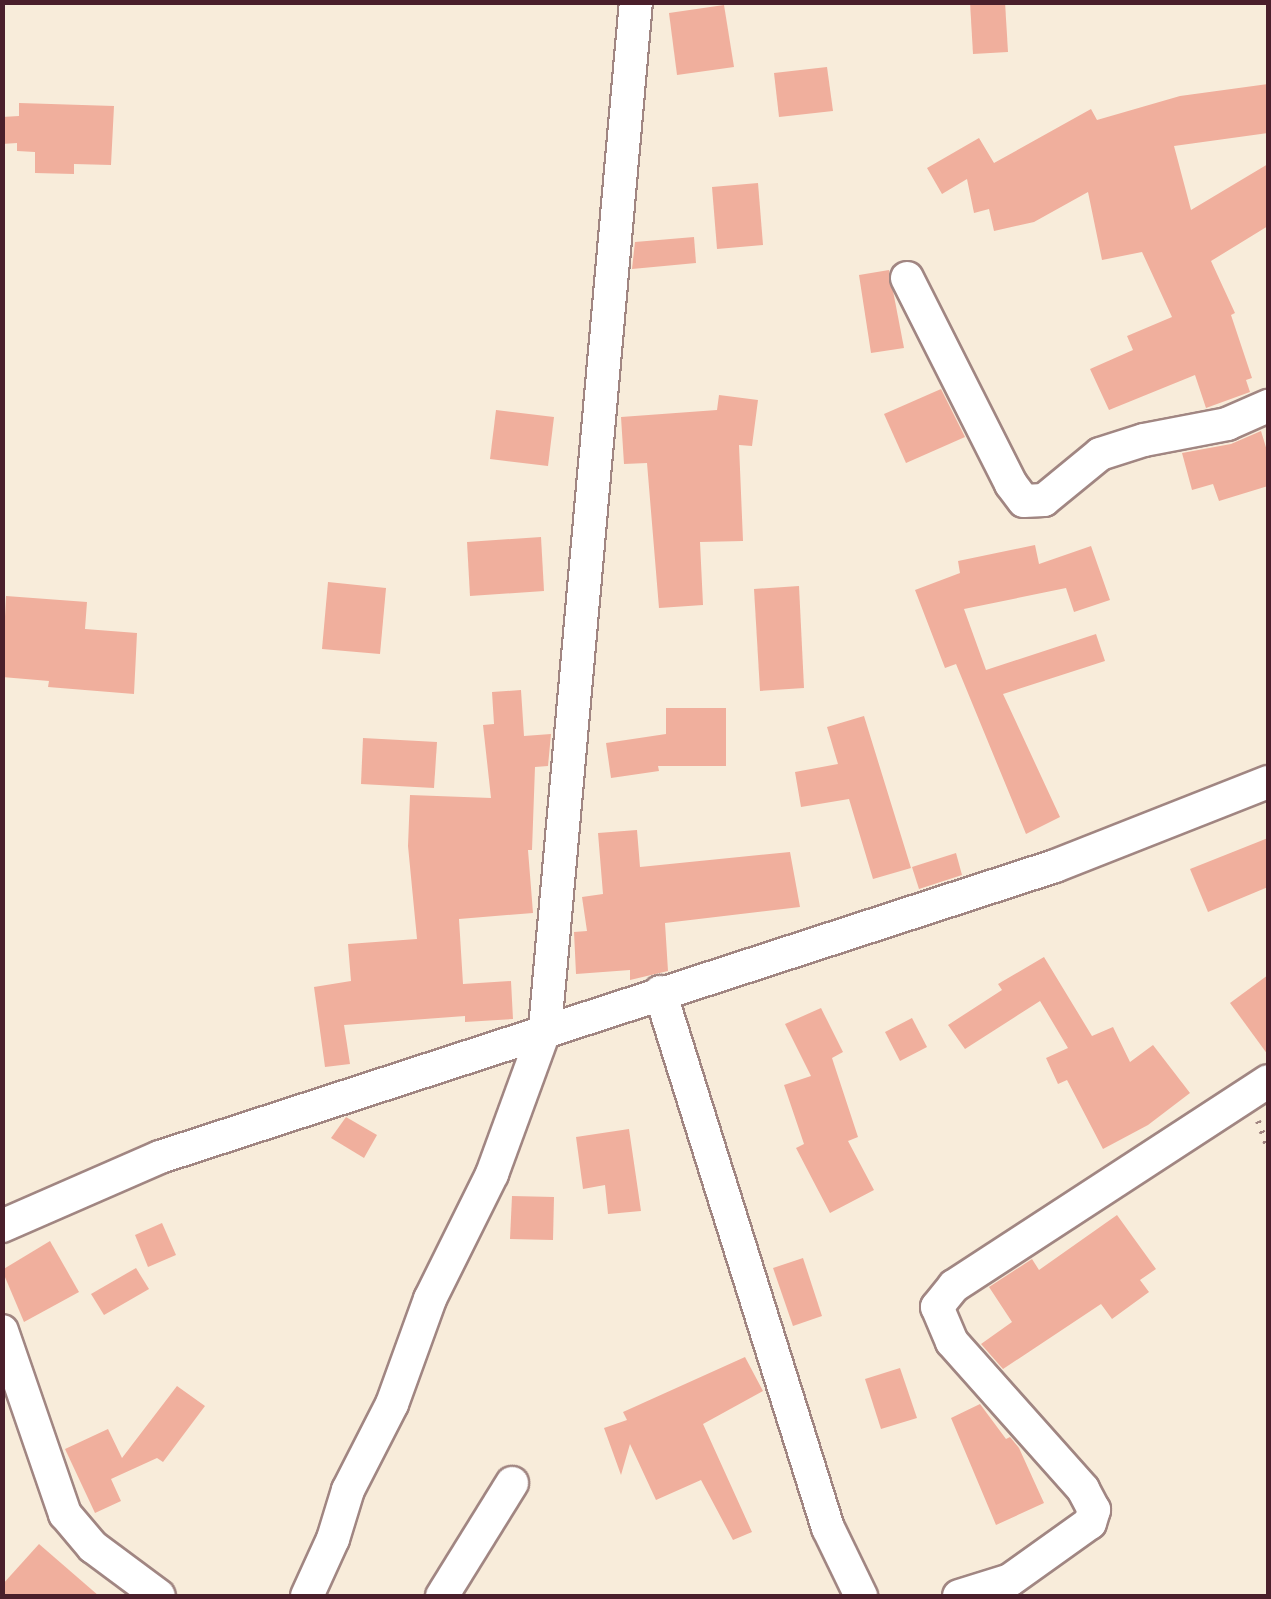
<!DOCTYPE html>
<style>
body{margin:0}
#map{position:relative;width:1271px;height:1599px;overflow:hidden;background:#f8ecda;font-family:Caveat,sans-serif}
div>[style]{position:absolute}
.building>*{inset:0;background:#f0af9d}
.path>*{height:6px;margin-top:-3px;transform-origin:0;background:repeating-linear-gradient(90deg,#a18682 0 2.5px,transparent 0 10.5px)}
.roads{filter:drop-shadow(2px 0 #a18682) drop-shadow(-2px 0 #a18682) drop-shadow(0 2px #a18682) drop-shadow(0 -2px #a18682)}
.minor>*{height:32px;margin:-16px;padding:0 16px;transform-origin:16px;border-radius:16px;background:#fff}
span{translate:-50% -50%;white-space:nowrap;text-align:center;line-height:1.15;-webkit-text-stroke:8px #fdfcf7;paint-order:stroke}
.frame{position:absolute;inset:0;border:5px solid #4a1f2b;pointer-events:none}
</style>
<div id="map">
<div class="building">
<i style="clip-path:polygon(970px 2px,1005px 2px,1008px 52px,973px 54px)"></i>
<i style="clip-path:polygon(724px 5px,734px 67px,677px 75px,669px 13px)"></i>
<i style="clip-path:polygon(827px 67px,833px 111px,779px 117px,774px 73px)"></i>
<i style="clip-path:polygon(1268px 84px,1268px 133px,1174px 146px,1191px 210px,1268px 164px,1268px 226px,1211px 261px,1235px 313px,1231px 315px,1252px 378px,1246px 380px,1250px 392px,1206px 408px,1195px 375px,1109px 410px,1090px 369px,1133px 350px,1127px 336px,1172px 317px,1142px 252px,1102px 260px,1088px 192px,1034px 222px,994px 231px,989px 209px,974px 213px,967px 179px,942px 194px,927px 168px,979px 138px,994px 163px,1091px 109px,1097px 120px,1180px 96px)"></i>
<i style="clip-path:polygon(19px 103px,114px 106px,111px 165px,74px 164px,74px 174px,35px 173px,35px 152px,17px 151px,17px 143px,2px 144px,2px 117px,19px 116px)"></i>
<i style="clip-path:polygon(758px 183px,763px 245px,717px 249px,712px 187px)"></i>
<i style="clip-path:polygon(694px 237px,696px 263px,632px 269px,635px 242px)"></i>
<i style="clip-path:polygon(889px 270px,904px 348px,871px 353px,859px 275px)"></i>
<i style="clip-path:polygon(941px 389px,965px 437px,906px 463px,884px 414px)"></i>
<i style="clip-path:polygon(719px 395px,758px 400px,752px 446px,739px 445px,743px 541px,700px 542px,703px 605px,659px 608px,647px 463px,624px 464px,621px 417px,717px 410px)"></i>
<i style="clip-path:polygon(496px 410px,554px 417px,548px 466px,490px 459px)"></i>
<i style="clip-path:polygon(1261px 431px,1268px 454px,1268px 486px,1219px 501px,1213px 484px,1192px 490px,1182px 453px,1231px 444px)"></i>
<i style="clip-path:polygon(541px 537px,544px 591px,470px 596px,467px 542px)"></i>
<i style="clip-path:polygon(1035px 545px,1039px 564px,1091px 546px,1110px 600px,1074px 612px,1066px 588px,964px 609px,986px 670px,1096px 634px,1105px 661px,1003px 694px,1060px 817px,1026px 834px,956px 664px,945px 668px,915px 590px,960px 573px,958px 561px)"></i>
<i style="clip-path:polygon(328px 582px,386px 588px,380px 654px,322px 649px)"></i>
<i style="clip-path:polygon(799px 586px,804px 688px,760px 691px,754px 589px)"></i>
<i style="clip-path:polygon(6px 596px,87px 602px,85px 629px,137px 633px,134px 694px,48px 687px,49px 681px,2px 677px)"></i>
<i style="clip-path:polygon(521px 690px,524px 736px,551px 734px,548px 766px,535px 767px,532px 850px,528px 850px,533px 913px,459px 919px,463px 984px,511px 981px,513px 1019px,465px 1022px,465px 1016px,344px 1025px,350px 1064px,325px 1067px,314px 987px,351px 981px,348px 944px,417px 939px,408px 846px,410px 795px,491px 798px,483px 725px,494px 724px,492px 692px)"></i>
<i style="clip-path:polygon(666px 708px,726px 708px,726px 766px,658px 766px,659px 771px,611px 778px,606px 743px,666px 734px)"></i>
<i style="clip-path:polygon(864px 716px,911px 868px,873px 879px,849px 799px,801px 807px,795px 772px,838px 764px,827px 727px)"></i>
<i style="clip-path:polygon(363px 738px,437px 742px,434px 788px,361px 784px)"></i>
<i style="clip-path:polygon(637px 830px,640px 867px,790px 852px,800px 907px,665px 923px,668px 971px,630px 980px,630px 970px,576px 974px,574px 932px,587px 931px,582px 897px,603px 894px,598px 833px)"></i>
<i style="clip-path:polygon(1268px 838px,1268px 887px,1208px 912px,1190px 869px)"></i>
<i style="clip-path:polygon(956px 853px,962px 875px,919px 889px,912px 867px)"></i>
<i style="clip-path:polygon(1044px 957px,1092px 1036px,1113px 1027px,1130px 1062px,1153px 1045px,1190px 1093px,1148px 1125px,1103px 1149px,1067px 1080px,1058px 1084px,1046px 1058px,1068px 1048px,1040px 1001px,965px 1049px,948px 1025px,1002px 990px,998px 984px)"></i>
<i style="clip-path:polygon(1268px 975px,1268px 1055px,1230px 1003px)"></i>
<i style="clip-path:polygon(821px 1008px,843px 1052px,832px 1058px,858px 1137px,848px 1141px,874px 1190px,830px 1213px,796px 1148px,804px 1144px,784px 1085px,811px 1076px,785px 1024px)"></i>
<i style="clip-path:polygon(912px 1018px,927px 1047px,900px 1061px,885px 1032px)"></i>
<i style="clip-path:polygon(346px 1117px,377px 1135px,364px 1158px,331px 1138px)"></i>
<i style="clip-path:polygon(629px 1129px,641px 1211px,608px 1214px,605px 1185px,583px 1189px,576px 1137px)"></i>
<i style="clip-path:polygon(512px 1196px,554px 1197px,553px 1240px,510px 1239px)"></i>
<i style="clip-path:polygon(1117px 1215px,1156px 1269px,1140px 1280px,1149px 1292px,1112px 1319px,1101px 1304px,1003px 1369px,981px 1344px,1012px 1322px,989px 1287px,1032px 1259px,1039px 1270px)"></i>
<i style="clip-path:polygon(162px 1223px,176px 1255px,148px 1267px,135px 1235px)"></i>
<i style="clip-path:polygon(50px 1241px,79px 1292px,24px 1322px,2px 1270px)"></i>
<i style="clip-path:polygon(803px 1258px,822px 1316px,793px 1326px,773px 1268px)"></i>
<i style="clip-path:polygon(136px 1268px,149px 1289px,104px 1315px,91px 1294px)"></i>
<i style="clip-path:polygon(745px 1357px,763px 1391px,703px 1424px,752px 1532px,733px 1540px,701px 1480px,656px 1500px,630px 1444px,621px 1475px,604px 1428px,627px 1420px,623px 1412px)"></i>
<i style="clip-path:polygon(900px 1368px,917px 1418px,881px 1429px,865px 1379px)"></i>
<i style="clip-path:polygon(177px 1386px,205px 1406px,163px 1462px,157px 1458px,111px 1479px,121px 1501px,95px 1513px,65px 1449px,108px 1429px,122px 1458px)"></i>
<i style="clip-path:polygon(980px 1404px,1006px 1439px,1010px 1437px,1019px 1448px,1044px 1503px,996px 1525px,951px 1418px)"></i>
<i style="clip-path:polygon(39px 1544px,99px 1596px,2px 1596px,2px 1585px)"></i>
</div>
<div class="path">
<i style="left:1258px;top:1121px;width:29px;rotate:70deg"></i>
</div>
<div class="roads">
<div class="minor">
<i style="left:907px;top:278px;width:231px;rotate:63.2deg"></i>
<i style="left:1011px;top:484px;width:21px;rotate:53deg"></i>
<i style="left:1024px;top:501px;width:20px;rotate:-3deg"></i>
<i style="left:1044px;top:500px;width:72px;rotate:-39.4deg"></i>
<i style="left:1100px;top:454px;width:46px;rotate:-17.7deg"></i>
<i style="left:1144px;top:440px;width:85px;rotate:-10.9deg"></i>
<i style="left:1227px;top:424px;width:45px;rotate:-23.7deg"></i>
<i style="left:660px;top:992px;width:562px;rotate:72.6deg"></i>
<i style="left:828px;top:1528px;width:76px;rotate:64.1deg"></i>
<i style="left:2px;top:1226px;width:172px;rotate:-23.6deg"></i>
<i style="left:160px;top:1157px;width:941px;rotate:-18.01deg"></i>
<i style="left:1055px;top:866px;width:229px;rotate:-21.5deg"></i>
<i style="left:2px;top:1331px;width:194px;rotate:71deg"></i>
<i style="left:65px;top:1514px;width:43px;rotate:49.7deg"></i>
<i style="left:93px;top:1547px;width:82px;rotate:36.6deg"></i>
<i style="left:307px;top:1596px;width:63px;rotate:-65.5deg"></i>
<i style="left:333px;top:1539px;width:51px;rotate:-73deg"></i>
<i style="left:348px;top:1490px;width:97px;rotate:-62.9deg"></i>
<i style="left:392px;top:1404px;width:112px;rotate:-70.1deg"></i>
<i style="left:430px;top:1299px;width:140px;rotate:-63.6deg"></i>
<i style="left:492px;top:1174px;width:154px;rotate:-69.9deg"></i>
<i style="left:545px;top:1029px;width:1031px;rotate:-84.94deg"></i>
<i style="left:442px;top:1596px;width:133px;rotate:-58.2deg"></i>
<i style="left:959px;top:1596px;width:53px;rotate:-17.4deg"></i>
<i style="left:1010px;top:1580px;width:98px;rotate:-35.5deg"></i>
<i style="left:1090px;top:1523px;width:14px;rotate:-73deg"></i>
<i style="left:1094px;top:1510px;width:24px;rotate:-118deg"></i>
<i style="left:1083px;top:1489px;width:197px;rotate:-131.7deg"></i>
<i style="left:952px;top:1342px;width:38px;rotate:-113deg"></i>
<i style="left:937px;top:1307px;width:27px;rotate:-51deg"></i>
<i style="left:954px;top:1286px;width:375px;rotate:-33.1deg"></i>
</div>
</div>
<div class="frame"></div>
</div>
